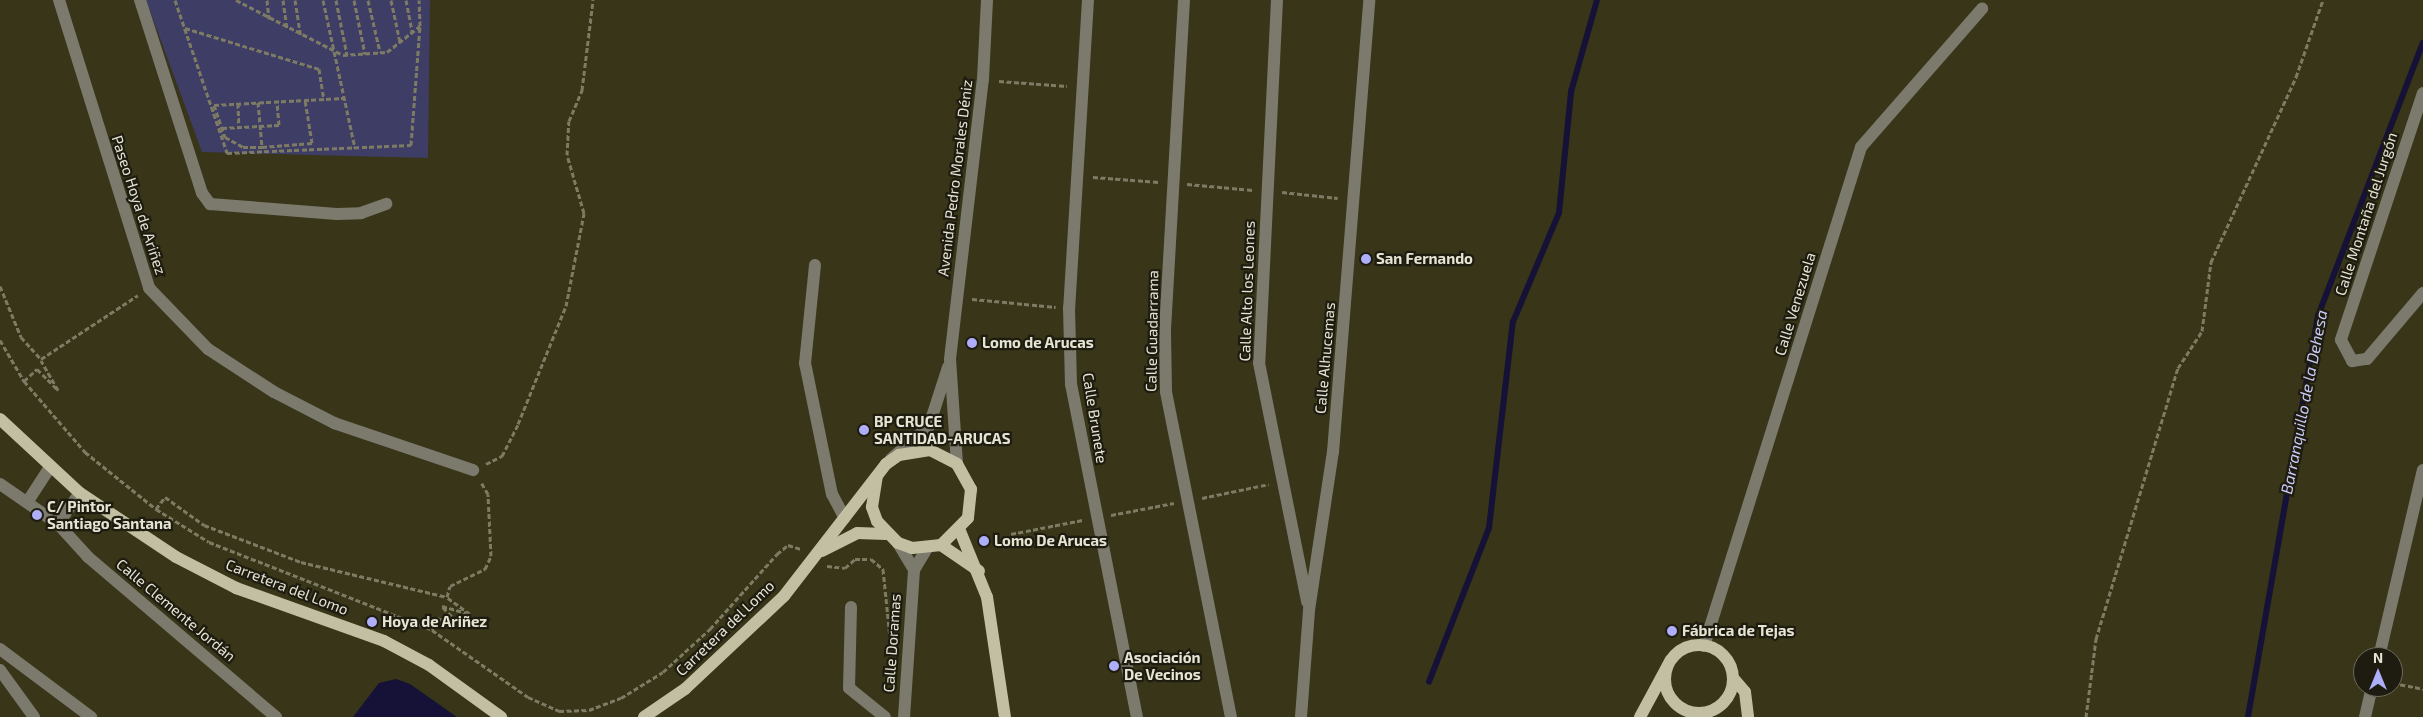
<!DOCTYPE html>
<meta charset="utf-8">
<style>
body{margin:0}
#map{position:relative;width:2423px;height:717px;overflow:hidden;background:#383519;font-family:"Exo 2",sans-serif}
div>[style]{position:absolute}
.green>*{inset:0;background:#3e3d65}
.water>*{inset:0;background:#161137}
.stream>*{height:5.5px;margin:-2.75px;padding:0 2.75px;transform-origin:2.75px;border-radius:2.75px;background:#161137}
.path>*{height:3px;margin-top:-1.5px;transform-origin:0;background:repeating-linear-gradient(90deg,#7d7b63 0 5px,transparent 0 7.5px)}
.minor>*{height:12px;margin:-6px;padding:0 6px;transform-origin:6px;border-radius:6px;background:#7b7a6d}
.major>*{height:12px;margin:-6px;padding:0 6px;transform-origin:6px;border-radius:6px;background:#c2bfa3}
.major>.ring{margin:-6px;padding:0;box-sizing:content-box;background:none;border:12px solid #c2bfa3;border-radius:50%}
.dots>*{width:14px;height:14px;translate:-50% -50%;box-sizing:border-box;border:2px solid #1e1c10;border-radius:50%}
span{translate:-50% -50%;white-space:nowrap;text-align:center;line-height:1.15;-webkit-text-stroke:4.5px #1e1c10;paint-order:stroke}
.street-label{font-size:15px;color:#e6e5d4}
.poi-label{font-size:15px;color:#e6e5d4;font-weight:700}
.left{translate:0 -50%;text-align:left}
.water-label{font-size:16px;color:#cbcbf7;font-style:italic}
.north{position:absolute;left:2353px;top:647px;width:50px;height:50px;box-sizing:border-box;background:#1e1c10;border:1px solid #6e6c5e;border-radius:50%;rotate:0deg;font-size:14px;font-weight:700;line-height:20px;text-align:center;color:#e6e5d4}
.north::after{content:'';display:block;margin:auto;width:18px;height:22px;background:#afaefa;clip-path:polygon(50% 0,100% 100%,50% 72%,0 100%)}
</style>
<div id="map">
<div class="green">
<i style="clip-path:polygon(146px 0,430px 0,428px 158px,202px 152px)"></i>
</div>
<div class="water">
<i style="clip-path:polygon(396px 679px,410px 684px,457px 717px,353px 717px,379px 683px)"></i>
</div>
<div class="stream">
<i style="left:1429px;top:682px;width:165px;rotate:-68.7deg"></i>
<i style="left:1489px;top:528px;width:207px;rotate:-83.4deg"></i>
<i style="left:1513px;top:322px;width:118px;rotate:-67.1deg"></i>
<i style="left:1559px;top:213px;width:122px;rotate:-84.3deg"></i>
<i style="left:1571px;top:92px;width:96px;rotate:-74.2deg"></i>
<i style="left:2248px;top:717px;width:407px;rotate:-80.1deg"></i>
<i style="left:2318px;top:316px;width:292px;rotate:-69deg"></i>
</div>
<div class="path">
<i style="left:175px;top:0;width:162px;rotate:71.2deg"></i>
<i style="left:227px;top:153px;width:184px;rotate:-2.5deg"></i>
<i style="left:411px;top:145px;width:119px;rotate:-85.7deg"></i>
<i style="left:236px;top:0;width:120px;rotate:27.2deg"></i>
<i style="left:343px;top:55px;width:44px;rotate:-3.9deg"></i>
<i style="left:387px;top:52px;width:42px;rotate:-38.2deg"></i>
<i style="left:420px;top:26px;width:26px;rotate:-92deg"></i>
<i style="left:267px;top:0;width:19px;rotate:84deg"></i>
<i style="left:283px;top:0;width:29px;rotate:82deg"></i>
<i style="left:295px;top:0;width:36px;rotate:81deg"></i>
<i style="left:323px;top:0;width:151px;rotate:77.8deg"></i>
<i style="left:336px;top:0;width:56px;rotate:78.7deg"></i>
<i style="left:354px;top:0;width:55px;rotate:78.5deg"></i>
<i style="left:368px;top:0;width:53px;rotate:77deg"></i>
<i style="left:391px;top:0;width:43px;rotate:77.9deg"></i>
<i style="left:406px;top:0;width:32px;rotate:79deg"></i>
<i style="left:185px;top:28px;width:140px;rotate:17deg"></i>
<i style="left:319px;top:69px;width:30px;rotate:81deg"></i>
<i style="left:999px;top:81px;width:68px;rotate:4.2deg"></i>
<i style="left:258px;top:102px;width:45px;rotate:84.9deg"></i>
<i style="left:238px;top:103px;width:24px;rotate:88deg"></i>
<i style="left:214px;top:105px;width:34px;rotate:71deg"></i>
<i style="left:225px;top:137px;width:21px;rotate:29deg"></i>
<i style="left:243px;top:147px;width:19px"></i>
<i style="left:262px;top:147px;width:50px;rotate:-4.6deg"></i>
<i style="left:312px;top:143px;width:44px;rotate:-99.2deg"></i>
<i style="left:214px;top:105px;width:130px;rotate:-3.1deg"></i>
<i style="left:222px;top:128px;width:57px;rotate:-3deg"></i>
<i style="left:279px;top:125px;width:23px;rotate:-95deg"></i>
<i style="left:1093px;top:177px;width:66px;rotate:4.3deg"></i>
<i style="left:1187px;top:184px;width:66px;rotate:5.2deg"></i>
<i style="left:1282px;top:192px;width:56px;rotate:6.1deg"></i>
<i style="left:0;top:286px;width:55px;rotate:67.6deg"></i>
<i style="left:21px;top:337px;width:30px;rotate:48deg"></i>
<i style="left:41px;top:359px;width:116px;rotate:-33.4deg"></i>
<i style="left:972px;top:299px;width:84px;rotate:5.4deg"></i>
<i style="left:0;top:340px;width:48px;rotate:59.7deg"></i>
<i style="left:24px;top:381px;width:94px;rotate:49.3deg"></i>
<i style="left:85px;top:452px;width:91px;rotate:38.8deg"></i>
<i style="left:156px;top:509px;width:62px;rotate:31.9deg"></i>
<i style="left:209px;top:542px;width:240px;rotate:21.5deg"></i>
<i style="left:432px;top:630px;width:117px;rotate:34.9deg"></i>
<i style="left:528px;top:697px;width:34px;rotate:24deg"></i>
<i style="left:559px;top:711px;width:30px;rotate:-2deg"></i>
<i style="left:589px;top:710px;width:34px;rotate:-21deg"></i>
<i style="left:621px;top:698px;width:49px;rotate:-31.8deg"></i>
<i style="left:663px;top:672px;width:64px;rotate:-42.5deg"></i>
<i style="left:710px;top:629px;width:101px;rotate:-48.2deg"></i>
<i style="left:777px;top:554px;width:14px;rotate:-39deg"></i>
<i style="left:788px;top:545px;width:14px;rotate:17deg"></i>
<i style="left:24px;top:381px;width:18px;rotate:-43deg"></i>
<i style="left:37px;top:369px;width:30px;rotate:45deg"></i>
<i style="left:58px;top:390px;width:34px;rotate:-120deg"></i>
<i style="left:486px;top:464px;width:18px;rotate:-27deg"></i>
<i style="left:502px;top:456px;width:36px;rotate:-63deg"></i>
<i style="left:518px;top:424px;width:127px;rotate:-67.9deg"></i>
<i style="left:566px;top:306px;width:95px;rotate:-79deg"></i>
<i style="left:584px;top:213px;width:60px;rotate:-106.3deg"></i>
<i style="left:567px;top:155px;width:34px;rotate:-87deg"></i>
<i style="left:569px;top:121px;width:34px;rotate:-67deg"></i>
<i style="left:582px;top:90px;width:91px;rotate:-83deg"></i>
<i style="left:1202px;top:498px;width:68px;rotate:-11.8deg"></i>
<i style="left:156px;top:509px;width:15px;rotate:-53deg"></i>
<i style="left:165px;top:497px;width:48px;rotate:35.7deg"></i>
<i style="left:204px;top:525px;width:104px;rotate:20.9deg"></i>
<i style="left:301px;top:562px;width:150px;rotate:13.5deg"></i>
<i style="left:447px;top:597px;width:11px;rotate:-75deg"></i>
<i style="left:450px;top:586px;width:39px;rotate:-26deg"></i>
<i style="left:485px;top:569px;width:14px;rotate:-65deg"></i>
<i style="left:491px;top:556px;width:62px;rotate:-92.8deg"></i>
<i style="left:488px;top:494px;width:14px;rotate:-120deg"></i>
<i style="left:1111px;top:515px;width:64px;rotate:-10.8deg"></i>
<i style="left:1011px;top:534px;width:73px;rotate:-11deg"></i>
<i style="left:827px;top:566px;width:18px;rotate:6deg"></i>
<i style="left:845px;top:568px;width:13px;rotate:-42deg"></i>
<i style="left:855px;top:559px;width:16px"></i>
<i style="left:871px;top:559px;width:16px;rotate:40deg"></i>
<i style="left:883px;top:569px;width:79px;rotate:84.2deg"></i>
<i style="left:432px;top:630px;width:13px;rotate:-67deg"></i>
<i style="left:437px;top:618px;width:27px;rotate:20deg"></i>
<i style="left:462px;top:627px;width:29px;rotate:-134deg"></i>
<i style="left:442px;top:606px;width:29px;rotate:16deg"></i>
<i style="left:470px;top:614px;width:29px;rotate:-144deg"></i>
<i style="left:2393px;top:683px;width:31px;rotate:11deg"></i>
<i style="left:2086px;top:717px;width:79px;rotate:-82.7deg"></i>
<i style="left:2096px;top:639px;width:283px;rotate:-73.2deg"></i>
<i style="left:2178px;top:368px;width:44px;rotate:-57deg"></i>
<i style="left:2202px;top:331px;width:70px;rotate:-82.6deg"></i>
<i style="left:2211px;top:262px;width:204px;rotate:-65.3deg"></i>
<i style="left:2296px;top:77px;width:82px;rotate:-70.7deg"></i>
</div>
<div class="minor">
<i style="left:59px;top:0;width:302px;rotate:72.6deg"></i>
<i style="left:149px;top:288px;width:85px;rotate:46deg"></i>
<i style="left:208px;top:349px;width:79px;rotate:33.1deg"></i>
<i style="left:274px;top:392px;width:68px;rotate:27.3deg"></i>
<i style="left:334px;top:423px;width:147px;rotate:18.7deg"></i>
<i style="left:140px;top:0;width:203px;rotate:72.2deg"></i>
<i style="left:202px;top:193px;width:14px;rotate:54deg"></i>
<i style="left:210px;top:204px;width:127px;rotate:4.5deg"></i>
<i style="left:337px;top:214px;width:24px;rotate:-2deg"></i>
<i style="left:361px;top:213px;width:27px;rotate:-20deg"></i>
<i style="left:1088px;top:0;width:309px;rotate:93.5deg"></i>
<i style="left:1069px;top:308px;width:76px;rotate:88.5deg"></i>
<i style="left:1071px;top:384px;width:339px;rotate:78.8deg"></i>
<i style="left:1184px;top:0;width:334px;rotate:93.3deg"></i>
<i style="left:1165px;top:333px;width:59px;rotate:89deg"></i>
<i style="left:1166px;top:392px;width:331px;rotate:78.7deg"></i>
<i style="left:1277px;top:0;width:363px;rotate:92.8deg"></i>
<i style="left:1259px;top:363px;width:244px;rotate:78.6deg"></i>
<i style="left:2423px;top:93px;width:260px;rotate:108.4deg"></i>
<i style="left:2341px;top:340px;width:24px;rotate:62deg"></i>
<i style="left:2352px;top:361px;width:15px;rotate:-8deg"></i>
<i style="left:2367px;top:359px;width:87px;rotate:-49.7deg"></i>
<i style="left:815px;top:265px;width:99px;rotate:95.8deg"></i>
<i style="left:805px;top:363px;width:134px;rotate:78.4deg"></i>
<i style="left:832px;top:494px;width:27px;rotate:62deg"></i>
<i style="left:891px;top:459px;width:50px;rotate:-41deg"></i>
<i style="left:929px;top:426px;width:62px;rotate:-72.1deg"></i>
<i style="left:957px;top:464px;width:105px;rotate:-93.8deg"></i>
<i style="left:950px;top:359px;width:282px;rotate:-83.3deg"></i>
<i style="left:983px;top:79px;width:79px;rotate:-87.1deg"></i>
<i style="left:0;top:484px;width:70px;rotate:34.6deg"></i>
<i style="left:58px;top:524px;width:45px;rotate:47.7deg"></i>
<i style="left:88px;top:557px;width:247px;rotate:40.4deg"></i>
<i style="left:28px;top:501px;width:38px;rotate:-57deg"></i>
<i style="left:58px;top:524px;width:38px;rotate:-55deg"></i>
<i style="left:898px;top:543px;width:31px;rotate:59deg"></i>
<i style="left:851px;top:607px;width:81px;rotate:91.4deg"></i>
<i style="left:849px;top:688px;width:46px;rotate:38.9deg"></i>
<i style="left:1704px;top:646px;width:523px;rotate:-72.53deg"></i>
<i style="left:1861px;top:147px;width:184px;rotate:-48.8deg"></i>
<i style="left:0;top:649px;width:114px;rotate:36.8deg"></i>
<i style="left:2379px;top:657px;width:192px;rotate:-76.8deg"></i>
<i style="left:0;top:670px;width:58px;rotate:54.1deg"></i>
<i style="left:904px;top:717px;width:147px;rotate:-86.1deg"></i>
<i style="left:914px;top:570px;width:26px;rotate:-59deg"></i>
<i style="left:1301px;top:717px;width:107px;rotate:-85.7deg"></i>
<i style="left:1309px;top:610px;width:160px;rotate:-81.4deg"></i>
<i style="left:1333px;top:452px;width:453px;rotate:-85.4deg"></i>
<i style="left:2365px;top:717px;width:31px;rotate:-77deg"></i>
</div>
<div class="major">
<i style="left:0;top:419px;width:109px;rotate:42.8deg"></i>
<i style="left:80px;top:493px;width:115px;rotate:33.7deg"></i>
<i style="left:176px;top:557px;width:68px;rotate:27.3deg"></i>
<i style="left:236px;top:588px;width:157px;rotate:19.7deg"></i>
<i style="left:384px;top:641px;width:51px;rotate:28.1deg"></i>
<i style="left:429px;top:665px;width:89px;rotate:35.8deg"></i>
<i style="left:960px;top:531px;width:71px;rotate:67.8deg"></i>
<i style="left:987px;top:597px;width:121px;rotate:81.5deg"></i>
<i style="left:941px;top:545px;width:46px;rotate:34.4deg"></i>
<i style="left:822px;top:551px;width:39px;rotate:-27deg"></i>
<i style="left:857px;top:533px;width:29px;rotate:2deg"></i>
<i class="ring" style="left:1665px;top:645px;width:56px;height:56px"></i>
<i style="left:1733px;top:678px;width:18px;rotate:49deg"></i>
<i style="left:1745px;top:692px;width:25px;rotate:83deg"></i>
<i style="left:644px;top:717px;width:50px;rotate:-34.3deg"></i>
<i style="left:685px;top:689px;width:136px;rotate:-43.2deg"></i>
<i style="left:784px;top:596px;width:167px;rotate:-52.3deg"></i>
<i style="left:886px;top:464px;width:16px;rotate:-35deg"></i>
<i style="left:899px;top:455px;width:31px;rotate:-9deg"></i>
<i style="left:930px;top:450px;width:30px;rotate:27deg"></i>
<i style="left:957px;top:464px;width:29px;rotate:61deg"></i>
<i style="left:971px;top:489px;width:29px;rotate:96deg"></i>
<i style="left:968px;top:518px;width:38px;rotate:135deg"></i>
<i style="left:941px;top:545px;width:29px;rotate:174deg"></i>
<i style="left:912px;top:548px;width:15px;rotate:-160deg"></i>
<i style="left:898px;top:543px;width:30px;rotate:-134deg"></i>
<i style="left:877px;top:521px;width:15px;rotate:-110deg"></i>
<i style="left:872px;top:507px;width:31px;rotate:-81deg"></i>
<i style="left:1640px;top:717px;width:55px;rotate:-61.6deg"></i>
</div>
<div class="dots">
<i style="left:1366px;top:259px;background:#afaefa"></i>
<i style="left:972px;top:343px;background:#afaefa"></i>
<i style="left:864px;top:430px;background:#afaefa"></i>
<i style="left:37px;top:515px;background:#afaefa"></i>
<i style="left:984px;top:541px;background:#afaefa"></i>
<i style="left:372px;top:622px;background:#afaefa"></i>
<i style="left:1672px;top:631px;background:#afaefa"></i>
<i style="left:1114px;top:666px;background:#afaefa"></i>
</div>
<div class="street-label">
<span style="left:955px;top:178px;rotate:-83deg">Avenida Pedro Morales Déniz</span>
<span style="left:139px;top:205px;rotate:72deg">Paseo Hoya de Ariñez</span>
<span style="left:2366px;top:214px;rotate:-72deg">Calle Montaña del Jurgón</span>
<span style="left:1247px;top:291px;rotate:-88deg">Calle Alto los Leones</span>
<span style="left:1795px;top:304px;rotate:-73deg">Calle Venezuela</span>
<span style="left:1152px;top:331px;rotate:-89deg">Calle Guadarrama</span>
<span style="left:1325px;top:358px;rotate:-85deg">Calle Alhucemas</span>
<span style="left:1095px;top:418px;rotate:81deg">Calle Brunete</span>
<span style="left:287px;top:587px;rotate:21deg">Carretera del Lomo</span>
<span style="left:176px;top:610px;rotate:40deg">Calle Clemente Jordán</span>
<span style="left:725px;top:628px;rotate:-44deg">Carretera del Lomo</span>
<span style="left:892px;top:643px;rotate:-86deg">Calle Doramas</span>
</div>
<div class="poi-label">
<span class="left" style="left:1376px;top:259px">San Fernando</span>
<span class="left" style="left:982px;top:343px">Lomo de Arucas</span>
<span class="left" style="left:874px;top:430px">BP CRUCE<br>SANTIDAD-ARUCAS</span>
<span class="left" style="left:47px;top:515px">C/ Pintor<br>Santiago Santana</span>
<span class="left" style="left:994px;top:541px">Lomo De Arucas</span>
<span class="left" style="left:382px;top:622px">Hoya de Ariñez</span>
<span class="left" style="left:1682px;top:631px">Fábrica de Tejas</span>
<span class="left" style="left:1124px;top:666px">Asociación<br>De Vecinos</span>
</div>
<div class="water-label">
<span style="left:2304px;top:402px;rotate:-79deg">Barranquillo de la Dehesa</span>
</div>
<div class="north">N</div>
</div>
